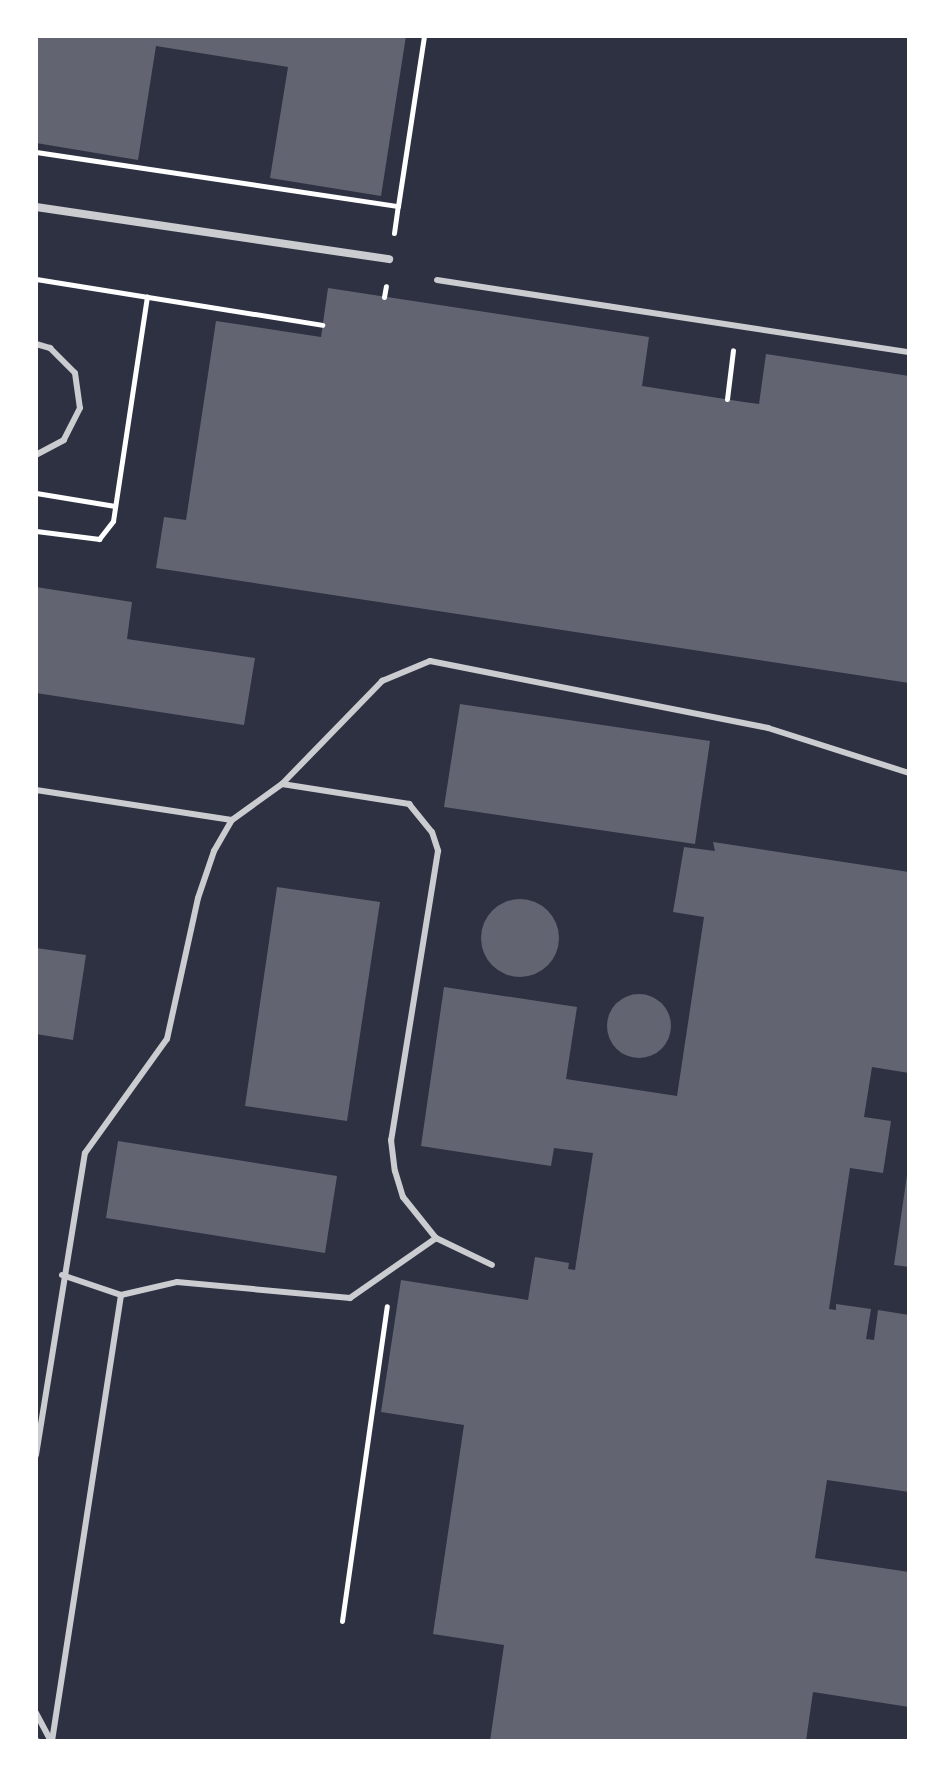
<!DOCTYPE html>
<style>
body{margin:0}
#map{position:relative;width:945px;height:1777px;overflow:hidden;background:#2d3142;font-family:Karla,sans-serif}
div>[style]{position:absolute}
.building>*{inset:0;background:#626471}
.round{border-radius:50%}
.path>*{height:5px;margin:-2.5px;padding:0 2.5px;transform-origin:2.5px;border-radius:2.5px;background:#fff}
.service>*{height:6px;margin:-3px;padding:0 3px;transform-origin:3px;border-radius:3px;background:#caccd0}
.minor>*{height:8px;margin:-4px;padding:0 4px;transform-origin:4px;border-radius:4px;background:#caccd0}
span{translate:-50% -50%;white-space:nowrap;text-align:center;line-height:1.15;-webkit-text-stroke:7px #fff;paint-order:stroke}
.frame{position:absolute;inset:0;border:38px solid #fff;pointer-events:none}
</style>
<div id="map">
<div class="building">
<i style="clip-path:polygon(36px 36px,406px 36px,381px 196px,270px 178px,288px 67px,156px 46px,138px 160px,36px 143px)"></i>
<i style="clip-path:polygon(328px 288px,649px 337px,642px 386px,744px 402px,759px 404px,766px 354px,909px 376px,909px 683px,156px 568px,164px 517px,186px 520px,216px 321px,321px 337px)"></i>
<i style="clip-path:polygon(36px 587px,132px 602px,127px 639px,255px 658px,244px 725px,36px 693px)"></i>
<i style="clip-path:polygon(460px 704px,710px 741px,695px 844px,444px 807px)"></i>
<i style="clip-path:polygon(713px 842px,909px 872px,909px 1073px,872px 1067px,864px 1117px,891px 1121px,883px 1173px,850px 1168px,829px 1309px,836px 1310px,836px 1304px,871px 1309px,866px 1339px,874px 1340px,878px 1310px,909px 1315px,909px 1492px,827px 1480px,815px 1558px,909px 1572px,909px 1707px,813px 1692px,806px 1741px,490px 1741px,504px 1645px,433px 1634px,464px 1425px,381px 1412px,401px 1280px,528px 1300px,535px 1257px,569px 1263px,568px 1269px,575px 1270px,593px 1153px,554px 1148px,551px 1166px,421px 1146px,444px 987px,577px 1007px,566px 1079px,677px 1096px,704px 917px,673px 912px,684px 847px,715px 851px)"></i>
<i style="clip-path:polygon(277px 887px,380px 902px,347px 1121px,245px 1106px)"></i>
<i class="round" style="left:481px;top:899px;width:78px;height:78px"></i>
<i style="clip-path:polygon(36px 948px,86px 955px,73px 1040px,36px 1034px)"></i>
<i class="round" style="left:607px;top:994px;width:64px;height:64px"></i>
<i style="clip-path:polygon(118px 1141px,337px 1176px,325px 1253px,106px 1218px)"></i>
<i style="clip-path:polygon(907px 1175px,909px 1175px,909px 1267px,894px 1265px)"></i>
</div>
<div class="path">
<i style="left:36px;top:152px;width:366px;rotate:8.5deg"></i>
<i style="left:398px;top:206px;width:172px;rotate:-81.3deg"></i>
<i style="left:394px;top:233px;width:27px;rotate:-82deg"></i>
<i style="left:36px;top:279px;width:290px;rotate:9.1deg"></i>
<i style="left:384px;top:297px;width:11px;rotate:-80deg"></i>
<i style="left:727px;top:399px;width:49px;rotate:-83deg"></i>
<i style="left:36px;top:493px;width:80px;rotate:9.3deg"></i>
<i style="left:36px;top:531px;width:64px;rotate:7.2deg"></i>
<i style="left:99px;top:539px;width:23px;rotate:-52deg"></i>
<i style="left:113px;top:521px;width:227px;rotate:-81.4deg"></i>
<i style="left:342px;top:1621px;width:318px;rotate:-81.9deg"></i>
</div>
<div class="service">
<i style="left:437px;top:280px;width:477px;rotate:8.7deg"></i>
<i style="left:36px;top:344px;width:15px;rotate:16deg"></i>
<i style="left:50px;top:348px;width:35px;rotate:45deg"></i>
<i style="left:75px;top:373px;width:35px;rotate:82deg"></i>
<i style="left:80px;top:408px;width:36px;rotate:117deg"></i>
<i style="left:64px;top:440px;width:32px;rotate:152deg"></i>
<i style="left:282px;top:784px;width:129px;rotate:8.9deg"></i>
<i style="left:409px;top:804px;width:36px;rotate:51deg"></i>
<i style="left:432px;top:832px;width:20px;rotate:72deg"></i>
<i style="left:438px;top:851px;width:293px;rotate:99.2deg"></i>
<i style="left:391px;top:1140px;width:31px;rotate:83deg"></i>
<i style="left:395px;top:1171px;width:27px;rotate:73deg"></i>
<i style="left:403px;top:1197px;width:53px;rotate:51.2deg"></i>
<i style="left:436px;top:1238px;width:62px;rotate:25.7deg"></i>
<i style="left:36px;top:790px;width:198px;rotate:8.7deg"></i>
<i style="left:62px;top:1275px;width:62px;rotate:18.7deg"></i>
<i style="left:121px;top:1295px;width:57px;rotate:-13.1deg"></i>
<i style="left:177px;top:1282px;width:174px;rotate:5.3deg"></i>
<i style="left:350px;top:1298px;width:105px;rotate:-34.9deg"></i>
<i style="left:36px;top:1455px;width:306px;rotate:-80.8deg"></i>
<i style="left:85px;top:1153px;width:140px;rotate:-54.3deg"></i>
<i style="left:167px;top:1039px;width:144px;rotate:-77.6deg"></i>
<i style="left:198px;top:898px;width:50px;rotate:-71.2deg"></i>
<i style="left:214px;top:851px;width:36px;rotate:-60deg"></i>
<i style="left:232px;top:820px;width:62px;rotate:-35.8deg"></i>
<i style="left:282px;top:784px;width:144px;rotate:-45.8deg"></i>
<i style="left:382px;top:681px;width:52px;rotate:-22.6deg"></i>
<i style="left:430px;top:661px;width:345px;rotate:11.2deg"></i>
<i style="left:768px;top:728px;width:148px;rotate:17.7deg"></i>
<i style="left:36px;top:1713px;width:32px;rotate:62deg"></i>
<i style="left:36px;top:1741px;width:1px"></i>
<i style="left:52px;top:1741px;width:451px;rotate:-81.2deg"></i>
</div>
<div class="minor">
<i style="left:36px;top:207px;width:357px;rotate:8.4deg"></i>
</div>
<div class="frame"></div>
</div>
